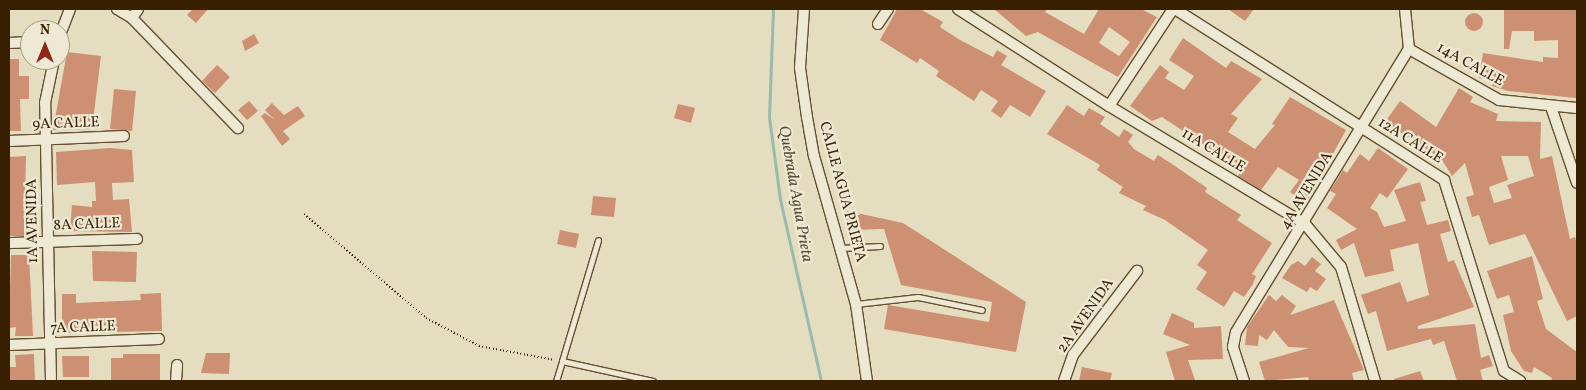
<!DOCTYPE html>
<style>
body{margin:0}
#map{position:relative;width:1586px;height:390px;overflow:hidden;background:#e5ddbf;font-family:Vollkorn,serif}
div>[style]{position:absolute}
.stream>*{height:3px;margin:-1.5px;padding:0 1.5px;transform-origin:1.5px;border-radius:1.5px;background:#96bcae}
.building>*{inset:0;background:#ce9073}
.round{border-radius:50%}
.path>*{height:2px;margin-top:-1px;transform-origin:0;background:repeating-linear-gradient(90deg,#3a2002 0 1px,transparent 0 3.5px)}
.roads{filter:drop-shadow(1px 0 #654f31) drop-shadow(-1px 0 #654f31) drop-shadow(0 1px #654f31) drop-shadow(0 -1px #654f31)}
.service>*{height:5px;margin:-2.5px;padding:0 2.5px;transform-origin:2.5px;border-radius:2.5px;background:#eee9d5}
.minor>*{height:10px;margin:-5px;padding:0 5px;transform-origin:5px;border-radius:5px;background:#eee9d5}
span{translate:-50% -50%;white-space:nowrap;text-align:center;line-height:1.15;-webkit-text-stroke:4.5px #eee9d5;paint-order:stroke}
.street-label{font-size:15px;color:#3a2002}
.water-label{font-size:16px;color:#564f36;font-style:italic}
.frame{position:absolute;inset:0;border:10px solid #3a2002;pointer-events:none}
.north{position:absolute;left:20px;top:20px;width:50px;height:50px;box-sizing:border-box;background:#eee9d5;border:1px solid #a69981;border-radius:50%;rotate:0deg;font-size:14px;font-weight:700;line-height:20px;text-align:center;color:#3a2002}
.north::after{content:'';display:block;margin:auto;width:18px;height:22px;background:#8f2418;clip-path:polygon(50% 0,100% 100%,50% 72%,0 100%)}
</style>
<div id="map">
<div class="stream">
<i style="left:773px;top:9px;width:108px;rotate:92.1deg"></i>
<i style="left:769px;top:117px;width:83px;rotate:82.4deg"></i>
<i style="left:780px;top:199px;width:187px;rotate:77.3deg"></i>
</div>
<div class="building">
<i style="clip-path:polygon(193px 9px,208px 9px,196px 23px,187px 15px)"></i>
<i style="clip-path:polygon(897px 9px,920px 9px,943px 22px,940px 27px,960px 40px,993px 57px,997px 50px,1007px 56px,1001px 65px,1046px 91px,1030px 117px,1010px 105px,1001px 118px,991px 111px,998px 101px,981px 90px,974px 101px,936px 76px,939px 71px,920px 58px,917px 63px,880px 40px)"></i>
<i style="clip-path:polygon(evenodd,994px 9px,1047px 9px,1045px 12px,1084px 34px,1099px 9px,1141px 9px,1157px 17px,1118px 77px,1038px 32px,1026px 36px,994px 9px,1109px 27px,1130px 42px,1119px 56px,1099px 43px,1109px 27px)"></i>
<i style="clip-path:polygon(1228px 9px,1254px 9px,1245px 21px)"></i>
<i style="clip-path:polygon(1504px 9px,1577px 9px,1576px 98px,1508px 91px,1492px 86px,1493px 80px,1479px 78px,1483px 53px,1543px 62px,1543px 57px,1558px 58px,1558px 40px,1534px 41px,1534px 31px,1512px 31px,1509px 49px,1504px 49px)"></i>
<i class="round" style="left:1465px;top:13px;width:18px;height:18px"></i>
<i style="clip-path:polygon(254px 34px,259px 43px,245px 51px,242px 41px)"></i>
<i style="clip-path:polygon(1183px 38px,1226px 68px,1231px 61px,1262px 79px,1231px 114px,1238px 118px,1228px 132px,1255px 149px,1275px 125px,1272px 124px,1290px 97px,1346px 130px,1306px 203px,1290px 192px,1299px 180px,1278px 167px,1261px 190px,1238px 176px,1242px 170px,1162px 117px,1152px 121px,1130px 106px,1160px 65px,1169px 72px,1165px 78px,1184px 90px,1194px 76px,1169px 60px)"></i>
<i style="clip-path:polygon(67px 52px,101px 56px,92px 129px,53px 130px)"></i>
<i style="clip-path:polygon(9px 59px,19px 59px,19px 76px,29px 76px,29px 99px,20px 99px,21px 131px,9px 131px)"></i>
<i style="clip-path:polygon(217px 65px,230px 77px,215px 93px,202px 81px)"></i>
<i style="clip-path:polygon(evenodd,1459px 88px,1473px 97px,1470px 102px,1498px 114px,1496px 121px,1541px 122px,1540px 159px,1552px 156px,1570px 239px,1575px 237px,1577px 245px,1577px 316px,1567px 321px,1525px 234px,1489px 245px,1479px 215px,1472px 217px,1466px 197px,1474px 195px,1465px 163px,1452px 176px,1442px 160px,1385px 122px,1400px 101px,1436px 127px,1459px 88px,1501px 156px,1528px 156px,1534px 176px,1507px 185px,1512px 198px,1494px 203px,1489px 187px,1508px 180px,1501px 156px)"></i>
<i style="clip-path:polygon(114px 89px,136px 91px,132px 131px,110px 129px)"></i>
<i style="clip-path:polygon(249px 101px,258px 111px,247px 120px,238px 110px)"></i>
<i style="clip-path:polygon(272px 103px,284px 115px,298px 106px,305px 116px,283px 131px,290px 139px,282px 146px,261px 116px,265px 113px,275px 120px,265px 110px)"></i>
<i style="clip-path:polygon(678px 104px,695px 108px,691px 123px,674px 118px)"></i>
<i style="clip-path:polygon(1067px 105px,1084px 116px,1089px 108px,1105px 117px,1100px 124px,1119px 137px,1124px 129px,1133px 135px,1128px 142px,1134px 149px,1154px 161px,1158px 155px,1172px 164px,1207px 188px,1205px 192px,1241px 215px,1237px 220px,1272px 243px,1252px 274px,1256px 276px,1253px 284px,1244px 297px,1234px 291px,1224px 307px,1196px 289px,1207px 272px,1197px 265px,1208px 250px,1165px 220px,1143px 210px,1146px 206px,1119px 193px,1123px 187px,1097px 170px,1100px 165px,1047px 134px)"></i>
<i style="clip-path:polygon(110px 148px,132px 150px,134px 182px,112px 183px,113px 200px,129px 199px,132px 232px,70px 231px,72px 205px,92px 207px,92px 201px,96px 201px,95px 182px,57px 185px,56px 152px)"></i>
<i style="clip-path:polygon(1378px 148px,1408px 169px,1387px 198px,1380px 193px,1370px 208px,1377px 212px,1384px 227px,1406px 221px,1394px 190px,1420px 182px,1426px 201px,1420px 202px,1427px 225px,1448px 220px,1451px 231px,1440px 234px,1448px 262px,1454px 260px,1474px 307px,1418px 326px,1418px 329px,1475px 324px,1481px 358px,1489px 355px,1493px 366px,1480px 370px,1483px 381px,1457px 381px,1444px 341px,1433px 345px,1431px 339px,1387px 351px,1376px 311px,1368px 314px,1361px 295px,1400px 282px,1407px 302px,1429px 295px,1418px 243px,1390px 250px,1394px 271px,1365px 277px,1354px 243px,1341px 250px,1336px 240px,1357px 229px,1327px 208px,1336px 194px,1330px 191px,1343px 170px,1347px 173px,1360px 154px,1369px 161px)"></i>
<i style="clip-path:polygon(26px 156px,24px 236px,9px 236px,9px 157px)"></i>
<i style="clip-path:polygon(593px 196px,616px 198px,614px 217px,591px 215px)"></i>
<i style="clip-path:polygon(843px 210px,903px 223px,1026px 302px,1016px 352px,884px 329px,888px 305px,989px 322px,992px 302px,901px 285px,884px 229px,850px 230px)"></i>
<i style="clip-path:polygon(560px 230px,579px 234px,576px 248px,557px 244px)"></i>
<i style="clip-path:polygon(92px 251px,137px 252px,136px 282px,93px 281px)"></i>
<i style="clip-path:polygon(11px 255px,29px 255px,33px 336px,15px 336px,16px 327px,9px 328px)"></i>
<i style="clip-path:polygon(1532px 256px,1543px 299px,1537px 301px,1546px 329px,1577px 352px,1577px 381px,1551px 381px,1552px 378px,1534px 367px,1532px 373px,1524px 371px,1511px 351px,1503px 315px,1514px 312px,1509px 295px,1497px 299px,1487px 271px)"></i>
<i style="clip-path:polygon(1312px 257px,1321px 264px,1315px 271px,1326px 279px,1317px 291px,1310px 287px,1307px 292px,1282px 278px,1291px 265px,1298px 261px,1305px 266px)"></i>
<i style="clip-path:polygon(161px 293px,162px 331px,62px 333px,62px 294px,76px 294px,76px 303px,141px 300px,140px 294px)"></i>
<i style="clip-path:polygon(1269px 295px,1276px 301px,1282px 295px,1296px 306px,1290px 315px,1334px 300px,1364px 370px,1352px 373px,1354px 381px,1309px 381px,1308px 377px,1265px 381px,1259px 362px,1309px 348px,1288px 347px,1274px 330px,1267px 340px,1259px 335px,1258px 346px,1245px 345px,1247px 327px)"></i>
<i style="clip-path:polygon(1172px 313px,1194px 323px,1194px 328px,1221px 326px,1223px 359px,1188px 360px,1195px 380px,1190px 381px,1175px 381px,1166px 352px,1190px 345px,1163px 334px)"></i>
<i style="clip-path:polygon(206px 353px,230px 353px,229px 374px,201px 373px)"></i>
<i style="clip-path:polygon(34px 354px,35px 381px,9px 381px,9px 367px,16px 367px,15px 355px)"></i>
<i style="clip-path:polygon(123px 354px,160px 354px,160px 381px,111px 381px,111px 358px,123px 358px)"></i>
<i style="clip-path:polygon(62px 356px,89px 356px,89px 377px,63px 377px)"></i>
<i style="clip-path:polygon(1082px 367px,1112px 373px,1110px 381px,1079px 381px)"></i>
<i style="clip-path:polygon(1420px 371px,1424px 381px,1395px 381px,1394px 379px)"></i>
</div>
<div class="path">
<i style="left:304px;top:214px;width:160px;rotate:40.4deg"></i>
<i style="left:426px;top:318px;width:60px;rotate:27.8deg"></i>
<i style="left:479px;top:346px;width:77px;rotate:10.4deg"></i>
</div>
<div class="roads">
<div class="service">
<i style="left:840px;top:248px;width:40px;rotate:-2.9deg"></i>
<i style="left:856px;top:304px;width:62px;rotate:-6.4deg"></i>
<i style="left:918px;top:297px;width:65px;rotate:11.5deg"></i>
<i style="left:562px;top:361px;width:126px;rotate:-73.4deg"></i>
<i style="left:556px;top:381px;width:21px;rotate:-73deg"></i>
<i style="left:562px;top:361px;width:93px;rotate:12.4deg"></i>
</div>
<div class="minor">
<i style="left:117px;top:9px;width:17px;rotate:31deg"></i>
<i style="left:804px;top:9px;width:59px;rotate:93.9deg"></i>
<i style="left:800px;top:68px;width:49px;rotate:81.9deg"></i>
<i style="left:807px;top:117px;width:40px;rotate:80deg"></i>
<i style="left:814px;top:156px;width:154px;rotate:74.2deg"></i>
<i style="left:856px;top:304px;width:78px;rotate:81.9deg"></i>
<i style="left:958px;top:9px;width:179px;rotate:32.7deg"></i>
<i style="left:1109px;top:106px;width:229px;rotate:31deg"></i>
<i style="left:1305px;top:224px;width:56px;rotate:50.1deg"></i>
<i style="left:1341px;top:267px;width:119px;rotate:73.4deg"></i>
<i style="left:1175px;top:9px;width:319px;rotate:32.4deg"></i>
<i style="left:1444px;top:180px;width:200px;rotate:72.6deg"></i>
<i style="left:1504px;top:371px;width:19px;rotate:32deg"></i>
<i style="left:1405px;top:9px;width:40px;rotate:84.3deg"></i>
<i style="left:132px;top:18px;width:153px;rotate:46.1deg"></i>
<i style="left:132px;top:18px;width:11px;rotate:-56deg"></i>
<i style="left:878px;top:24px;width:18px;rotate:-56deg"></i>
<i style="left:60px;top:35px;width:28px;rotate:-69deg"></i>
<i style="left:9px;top:43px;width:21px;rotate:-3deg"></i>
<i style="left:1409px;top:49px;width:103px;rotate:29.5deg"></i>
<i style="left:1499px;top:100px;width:78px;rotate:5.9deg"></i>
<i style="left:1109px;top:106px;width:116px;rotate:-56.6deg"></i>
<i style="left:1551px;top:107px;width:80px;rotate:71.1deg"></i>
<i style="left:9px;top:141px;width:115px;rotate:-2.5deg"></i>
<i style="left:9px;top:243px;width:128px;rotate:-1.8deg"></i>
<i style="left:9px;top:345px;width:150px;rotate:-2.3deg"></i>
<i style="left:51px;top:381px;width:278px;rotate:-91.2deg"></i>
<i style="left:45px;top:103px;width:44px;rotate:-78.2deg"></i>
<i style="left:176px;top:381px;width:16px;rotate:-86deg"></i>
<i style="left:1064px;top:381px;width:28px;rotate:-71deg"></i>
<i style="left:1073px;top:355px;width:106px;rotate:-52.7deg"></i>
<i style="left:1244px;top:381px;width:36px;rotate:-108deg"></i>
<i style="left:1233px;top:347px;width:15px;rotate:-79deg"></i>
<i style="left:1236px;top:332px;width:332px;rotate:-58.6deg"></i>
</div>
</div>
<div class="street-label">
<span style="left:1470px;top:65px;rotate:29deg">14A CALLE</span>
<span style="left:66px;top:124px;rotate:-2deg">9A CALLE</span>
<span style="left:1410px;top:141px;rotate:32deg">12A CALLE</span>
<span style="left:1213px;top:151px;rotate:31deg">11A CALLE</span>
<span style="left:1307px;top:191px;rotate:-59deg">4A AVENIDA</span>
<span style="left:842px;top:192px;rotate:75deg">CALLE AGUA PRIETA</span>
<span style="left:33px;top:221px;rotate:-91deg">1A AVENIDA</span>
<span style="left:87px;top:225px;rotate:-2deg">8A CALLE</span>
<span style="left:1086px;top:316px;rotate:-55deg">2A AVENIDA</span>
<span style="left:83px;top:328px;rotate:-2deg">7A CALLE</span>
</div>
<div class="water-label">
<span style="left:795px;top:194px;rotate:80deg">Quebrada Agua Prieta</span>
</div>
<div class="frame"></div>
<div class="north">N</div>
</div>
